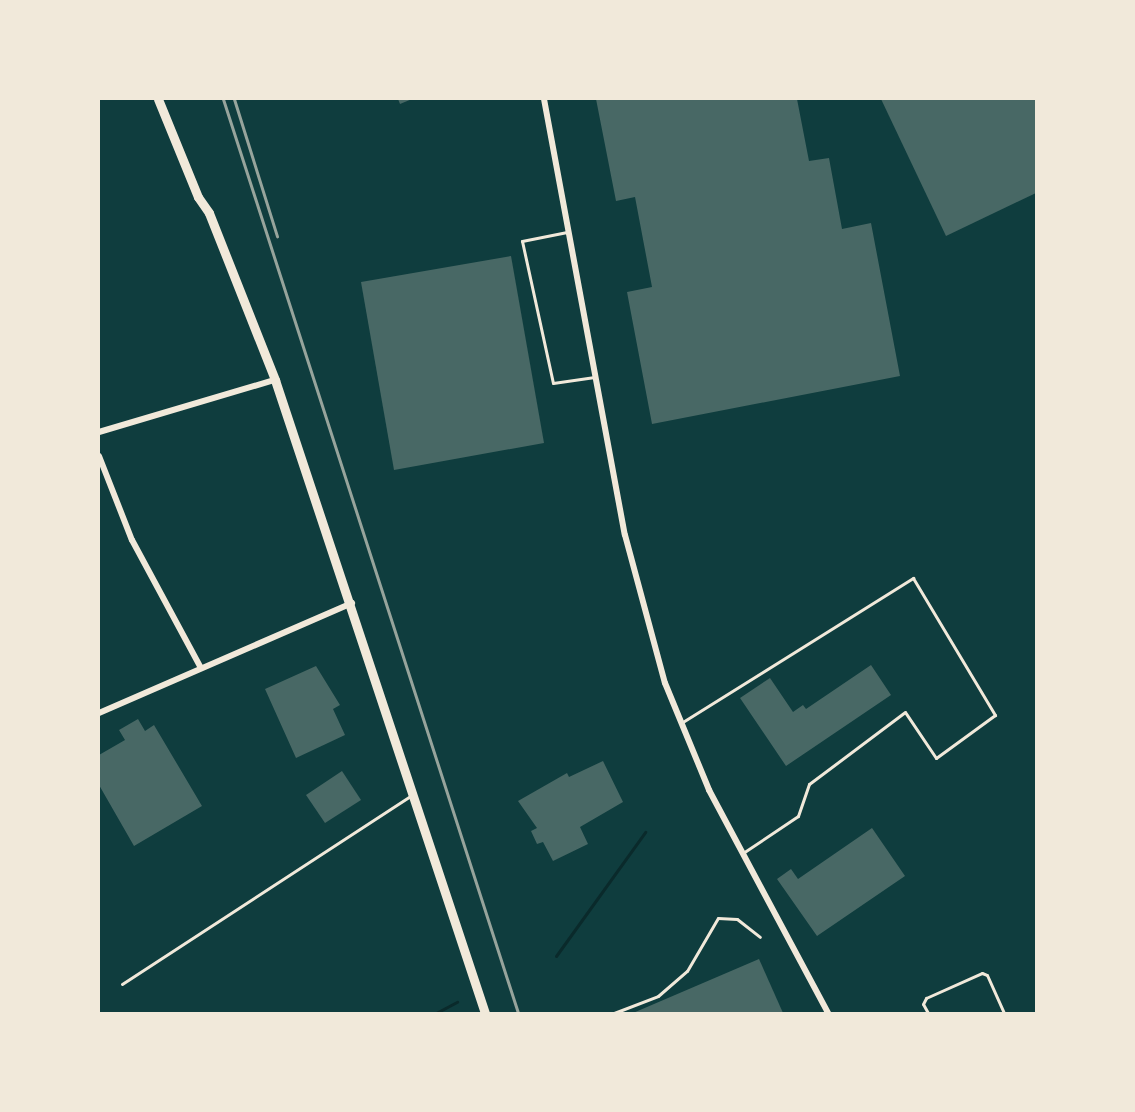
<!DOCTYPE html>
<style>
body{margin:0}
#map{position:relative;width:1135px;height:1112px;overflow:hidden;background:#0f3d3e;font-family:"Nunito Sans",sans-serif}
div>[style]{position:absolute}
.stream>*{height:3px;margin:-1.5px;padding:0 1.5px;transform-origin:1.5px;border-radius:1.5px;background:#0a2a2b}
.building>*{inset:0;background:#486865}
.service>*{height:3px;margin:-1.5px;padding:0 1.5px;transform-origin:1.5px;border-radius:1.5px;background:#f1e9da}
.minor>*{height:6px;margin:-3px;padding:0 3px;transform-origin:3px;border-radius:3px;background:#f1e9da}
.secondary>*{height:9px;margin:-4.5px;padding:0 4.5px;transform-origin:4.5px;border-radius:4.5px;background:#f1e9da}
.rail>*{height:3px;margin:-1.5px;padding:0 1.5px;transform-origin:1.5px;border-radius:1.5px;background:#97a49c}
span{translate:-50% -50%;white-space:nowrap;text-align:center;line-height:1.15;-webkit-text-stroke:6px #f1e9da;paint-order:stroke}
.frame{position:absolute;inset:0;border:100px solid #f1e9da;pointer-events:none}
</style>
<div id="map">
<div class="stream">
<i style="left:556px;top:956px;width:153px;rotate:-54.3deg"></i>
<i style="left:436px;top:1013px;width:24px;rotate:-28deg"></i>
</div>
<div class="building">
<i style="clip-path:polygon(398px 99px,412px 99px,400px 104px)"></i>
<i style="clip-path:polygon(596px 99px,797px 99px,809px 161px,829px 158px,842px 229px,871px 223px,900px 376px,652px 424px,627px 292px,652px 287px,635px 197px,616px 201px)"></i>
<i style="clip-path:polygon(881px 99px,1036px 99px,1036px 193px,946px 236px)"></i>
<i style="clip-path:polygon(511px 256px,544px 443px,394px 470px,361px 282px)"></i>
<i style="clip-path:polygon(871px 665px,891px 695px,786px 766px,740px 698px,770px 678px,793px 712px,803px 705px,806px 709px)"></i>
<i style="clip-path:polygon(316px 666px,340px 705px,333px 709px,345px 735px,296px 758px,265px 689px)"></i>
<i style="clip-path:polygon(138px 719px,145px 731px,154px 725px,202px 806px,134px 846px,99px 785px,99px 755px,125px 740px,119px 730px)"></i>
<i style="clip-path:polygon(603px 761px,623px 802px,580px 827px,588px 844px,553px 861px,543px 842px,537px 844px,531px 831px,537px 828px,518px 801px,567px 773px,569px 777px)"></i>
<i style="clip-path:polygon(342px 771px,361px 800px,325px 823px,306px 795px)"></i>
<i style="clip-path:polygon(872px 828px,905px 876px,817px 936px,777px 879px,791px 869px,798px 879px)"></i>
<i style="clip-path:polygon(759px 959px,783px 1013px,633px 1013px)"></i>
</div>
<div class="service">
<i style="left:567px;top:232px;width:46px;rotate:168.7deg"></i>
<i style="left:522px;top:241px;width:145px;rotate:77.7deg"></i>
<i style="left:553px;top:383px;width:42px;rotate:-8.1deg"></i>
<i style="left:681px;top:723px;width:274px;rotate:-32deg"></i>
<i style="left:913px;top:578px;width:160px;rotate:59.1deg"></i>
<i style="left:995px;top:715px;width:73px;rotate:143.9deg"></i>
<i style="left:936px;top:758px;width:55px;rotate:-124deg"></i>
<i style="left:905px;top:712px;width:120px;rotate:143.1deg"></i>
<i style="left:809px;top:784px;width:34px;rotate:109deg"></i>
<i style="left:798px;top:816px;width:66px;rotate:146.1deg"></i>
<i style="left:122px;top:984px;width:346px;rotate:-33.1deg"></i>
<i style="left:614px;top:1013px;width:47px;rotate:-21.1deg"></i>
<i style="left:658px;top:996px;width:38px;rotate:-41deg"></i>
<i style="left:687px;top:971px;width:61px;rotate:-59.7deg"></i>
<i style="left:718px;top:918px;width:19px;rotate:3deg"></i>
<i style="left:737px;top:919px;width:29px;rotate:38deg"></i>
<i style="left:928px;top:1013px;width:10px;rotate:-119deg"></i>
<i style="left:923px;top:1004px;width:7px;rotate:-63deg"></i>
<i style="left:926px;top:998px;width:61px;rotate:-24.1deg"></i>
<i style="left:982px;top:973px;width:5px;rotate:22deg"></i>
<i style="left:987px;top:975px;width:42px;rotate:65.9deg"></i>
</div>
<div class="minor">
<i style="left:544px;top:99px;width:443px;rotate:79.5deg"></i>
<i style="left:625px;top:535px;width:153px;rotate:74.9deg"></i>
<i style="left:665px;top:683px;width:116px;rotate:67.6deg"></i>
<i style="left:709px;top:790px;width:253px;rotate:61.9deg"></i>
<i style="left:99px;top:432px;width:184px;rotate:-16.5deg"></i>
<i style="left:99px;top:456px;width:90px;rotate:68.6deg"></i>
<i style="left:132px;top:540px;width:145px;rotate:61.7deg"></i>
<i style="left:99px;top:713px;width:276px;rotate:-23.5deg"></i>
</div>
<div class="secondary">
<i style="left:158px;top:99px;width:106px;rotate:67.8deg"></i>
<i style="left:198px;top:197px;width:19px;rotate:55deg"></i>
<i style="left:209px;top:213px;width:180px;rotate:68.4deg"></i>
<i style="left:275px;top:380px;width:667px;rotate:71.65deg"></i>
</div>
<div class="rail">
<i style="left:223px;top:99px;width:960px;rotate:72.11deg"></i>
<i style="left:234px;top:99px;width:144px;rotate:72.6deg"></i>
</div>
<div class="frame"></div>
</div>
